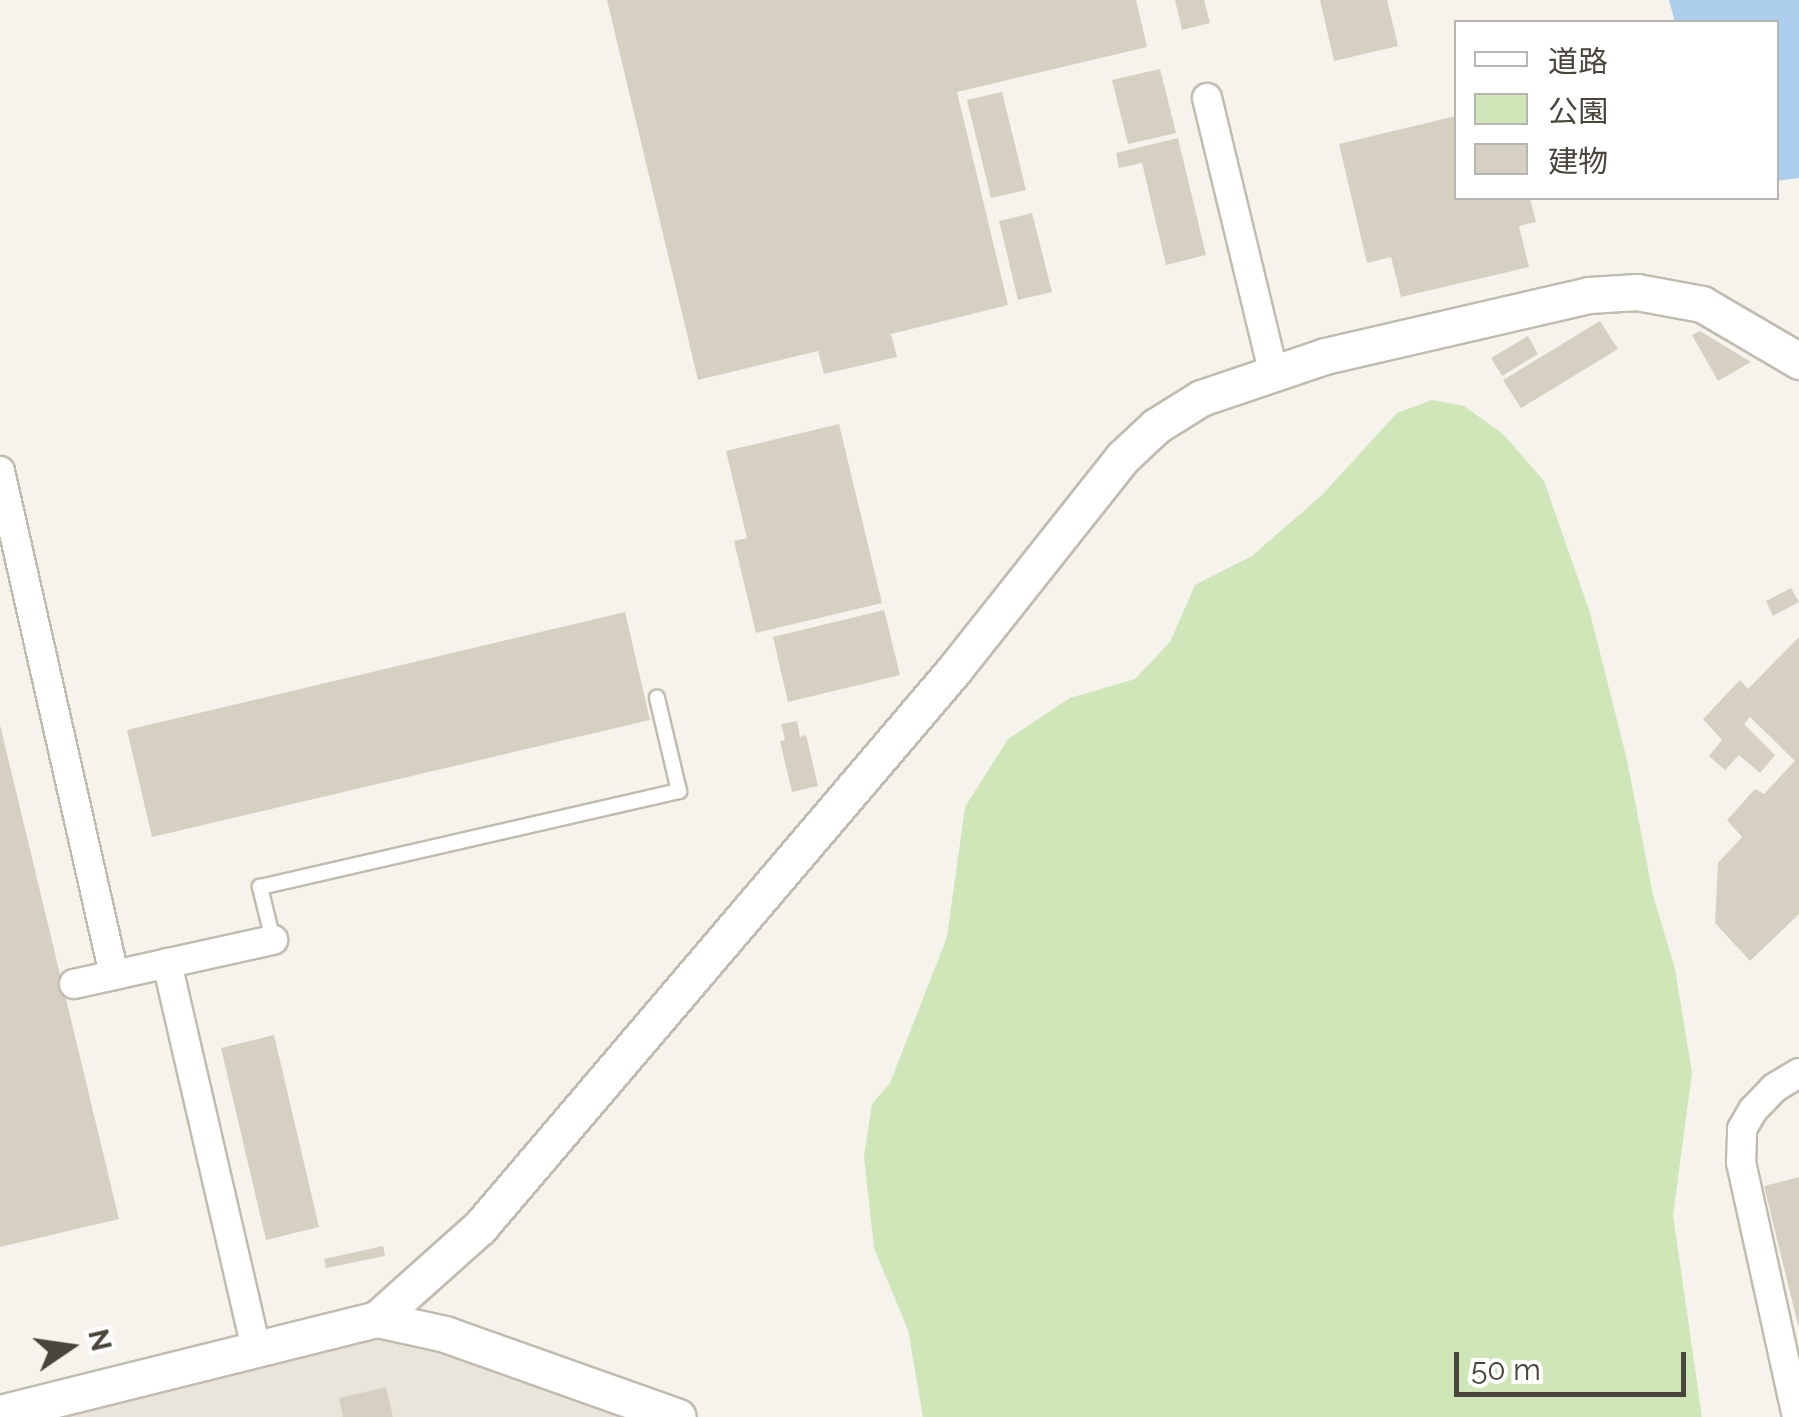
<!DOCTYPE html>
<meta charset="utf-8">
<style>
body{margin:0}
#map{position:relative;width:1799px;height:1417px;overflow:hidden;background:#f5f3ec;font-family:Raleway,"Noto Sans JP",sans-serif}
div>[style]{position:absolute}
.residential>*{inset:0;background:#e9e5db}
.green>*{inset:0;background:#cee6b8}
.water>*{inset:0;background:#aeceed}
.building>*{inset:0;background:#d6d0c2}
.roads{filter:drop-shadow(2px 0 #c0bcaf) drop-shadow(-2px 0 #c0bcaf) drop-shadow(0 2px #c0bcaf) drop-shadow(0 -2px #c0bcaf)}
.service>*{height:14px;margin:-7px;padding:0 7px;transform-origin:7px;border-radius:7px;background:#fff}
.minor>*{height:28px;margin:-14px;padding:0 14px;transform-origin:14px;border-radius:14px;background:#fff}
.tertiary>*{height:35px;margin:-17.5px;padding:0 17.5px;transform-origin:17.5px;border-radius:17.5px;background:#fff}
span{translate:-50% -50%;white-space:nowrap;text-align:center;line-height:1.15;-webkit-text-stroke:10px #fff;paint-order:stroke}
.legend{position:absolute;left:1454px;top:20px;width:325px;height:180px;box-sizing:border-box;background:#fff;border:2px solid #b7b5b0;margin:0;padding:12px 18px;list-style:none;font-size:30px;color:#4a453a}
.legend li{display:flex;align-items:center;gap:20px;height:50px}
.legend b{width:50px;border:2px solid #b7b5b0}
.north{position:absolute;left:20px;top:1297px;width:100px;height:100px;-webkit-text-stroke:8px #fff;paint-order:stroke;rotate:77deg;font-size:28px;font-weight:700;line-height:40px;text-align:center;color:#4a453a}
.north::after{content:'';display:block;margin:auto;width:35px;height:45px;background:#4a453a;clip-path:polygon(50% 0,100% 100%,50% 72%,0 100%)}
.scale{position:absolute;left:1454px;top:1352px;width:232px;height:45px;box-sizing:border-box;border:5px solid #4a453a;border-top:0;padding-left:12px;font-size:30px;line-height:35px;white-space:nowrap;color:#4a453a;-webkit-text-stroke:8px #fff;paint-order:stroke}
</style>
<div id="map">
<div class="residential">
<i style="clip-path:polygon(377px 1319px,672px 1417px,0 1417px)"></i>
</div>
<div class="green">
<i style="clip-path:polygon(1432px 400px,1464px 406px,1503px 434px,1544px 481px,1590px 613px,1627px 760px,1653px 895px,1675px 969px,1692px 1073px,1673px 1215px,1702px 1417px,923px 1417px,908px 1330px,874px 1248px,864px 1157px,872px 1104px,890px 1083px,947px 937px,965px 807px,1008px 739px,1070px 698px,1135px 679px,1170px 642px,1195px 585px,1252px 556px,1322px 495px,1397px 413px)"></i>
</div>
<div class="water">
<i style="clip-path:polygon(1669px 0,1799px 0,1799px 178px,1777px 181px,1776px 22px,1675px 22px)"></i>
</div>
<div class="building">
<i style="clip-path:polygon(607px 0,1136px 0,1147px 47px,957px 92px,1008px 305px,891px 334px,897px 357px,824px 374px,818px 351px,698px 380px)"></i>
<i style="clip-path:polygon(1175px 0,1204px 0,1210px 23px,1182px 30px)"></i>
<i style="clip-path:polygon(1320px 0,1387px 0,1398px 46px,1334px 61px)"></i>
<i style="clip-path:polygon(1160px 69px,1176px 133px,1128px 144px,1112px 80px)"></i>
<i style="clip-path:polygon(1002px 92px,1026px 190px,991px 198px,967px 100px)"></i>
<i style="clip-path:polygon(1456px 116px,1456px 198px,1530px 198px,1536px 222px,1519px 226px,1529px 267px,1401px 297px,1391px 257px,1367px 263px,1339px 144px)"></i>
<i style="clip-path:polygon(1178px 138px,1206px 255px,1166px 265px,1142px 163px,1119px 168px,1116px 153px)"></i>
<i style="clip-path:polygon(1032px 213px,1052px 292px,1018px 300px,999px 221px)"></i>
<i style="clip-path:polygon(1600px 321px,1618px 349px,1521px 408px,1503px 380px)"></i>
<i style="clip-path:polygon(1700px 331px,1751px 362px,1718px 381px,1692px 335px)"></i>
<i style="clip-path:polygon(1528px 336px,1538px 354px,1502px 376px,1491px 358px)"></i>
<i style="clip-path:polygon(839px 424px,882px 603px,756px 633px,734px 541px,747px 538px,726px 451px)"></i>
<i style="clip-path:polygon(1791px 588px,1799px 602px,1773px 616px,1766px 601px)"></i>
<i style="clip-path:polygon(884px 610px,900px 675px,788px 702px,773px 637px)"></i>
<i style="clip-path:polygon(625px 612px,650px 720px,152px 837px,127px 730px)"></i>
<i style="clip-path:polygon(1799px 637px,1799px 914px,1750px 961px,1715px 923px,1718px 863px,1742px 837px,1727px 820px,1755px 789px,1764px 794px,1795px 761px,1750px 717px,1744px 724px,1775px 755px,1760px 773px,1739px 755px,1725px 770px,1709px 756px,1722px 740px,1703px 719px,1740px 680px,1748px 689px)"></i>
<i style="clip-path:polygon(797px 721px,800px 737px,806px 735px,818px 786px,792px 792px,780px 741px,785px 740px,781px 724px)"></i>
<i style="clip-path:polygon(0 725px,119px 1219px,0 1247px)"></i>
<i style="clip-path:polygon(274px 1035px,319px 1227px,266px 1240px,221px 1048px)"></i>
<i style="clip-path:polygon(1799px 1177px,1799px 1324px,1798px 1325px,1764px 1186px)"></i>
<i style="clip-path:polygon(383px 1246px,385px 1256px,326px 1268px,324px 1259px)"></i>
<i style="clip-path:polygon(386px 1387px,393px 1417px,343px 1417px,339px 1398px)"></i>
</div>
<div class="roads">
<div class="service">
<i style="left:273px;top:940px;width:55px;rotate:-103.8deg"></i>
<i style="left:260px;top:887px;width:430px;rotate:-12.9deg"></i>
<i style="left:679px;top:791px;width:96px;rotate:-103.3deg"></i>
</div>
<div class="minor">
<i style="left:1207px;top:98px;width:281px;rotate:76.4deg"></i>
<i style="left:0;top:471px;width:517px;rotate:77.25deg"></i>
<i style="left:167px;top:963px;width:397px;rotate:77deg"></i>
<i style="left:74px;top:984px;width:204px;rotate:-12.5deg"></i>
<i style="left:1797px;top:1417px;width:260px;rotate:-102.4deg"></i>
<i style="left:1741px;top:1163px;width:34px;rotate:-88deg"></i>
<i style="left:1742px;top:1129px;width:22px;rotate:-60deg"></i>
<i style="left:1753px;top:1110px;width:30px;rotate:-46deg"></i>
<i style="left:1774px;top:1088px;width:29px;rotate:-31deg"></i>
</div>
<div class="tertiary">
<i style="left:377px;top:1319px;width:70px;rotate:12.4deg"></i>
<i style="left:445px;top:1334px;width:247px;rotate:19.6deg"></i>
<i style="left:0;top:1413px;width:389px;rotate:-14deg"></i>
<i style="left:377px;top:1319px;width:138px;rotate:-41.8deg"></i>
<i style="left:480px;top:1227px;width:731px;rotate:-49.6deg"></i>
<i style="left:954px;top:670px;width:272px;rotate:-51.6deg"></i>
<i style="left:1123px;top:457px;width:45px;rotate:-43.2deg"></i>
<i style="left:1156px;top:426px;width:53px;rotate:-31.9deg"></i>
<i style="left:1201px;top:398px;width:131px;rotate:-18.7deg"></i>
<i style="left:1325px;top:356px;width:271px;rotate:-13deg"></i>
<i style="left:1589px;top:295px;width:48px;rotate:-3.6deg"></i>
<i style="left:1637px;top:292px;width:66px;rotate:10.5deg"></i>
<i style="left:1702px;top:304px;width:113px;rotate:30.4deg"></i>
</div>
</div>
<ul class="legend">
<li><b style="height:12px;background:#fff"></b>道路</li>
<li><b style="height:28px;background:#cee6b8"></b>公園</li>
<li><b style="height:28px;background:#d6d0c2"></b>建物</li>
</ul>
<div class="north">N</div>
<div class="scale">50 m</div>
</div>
